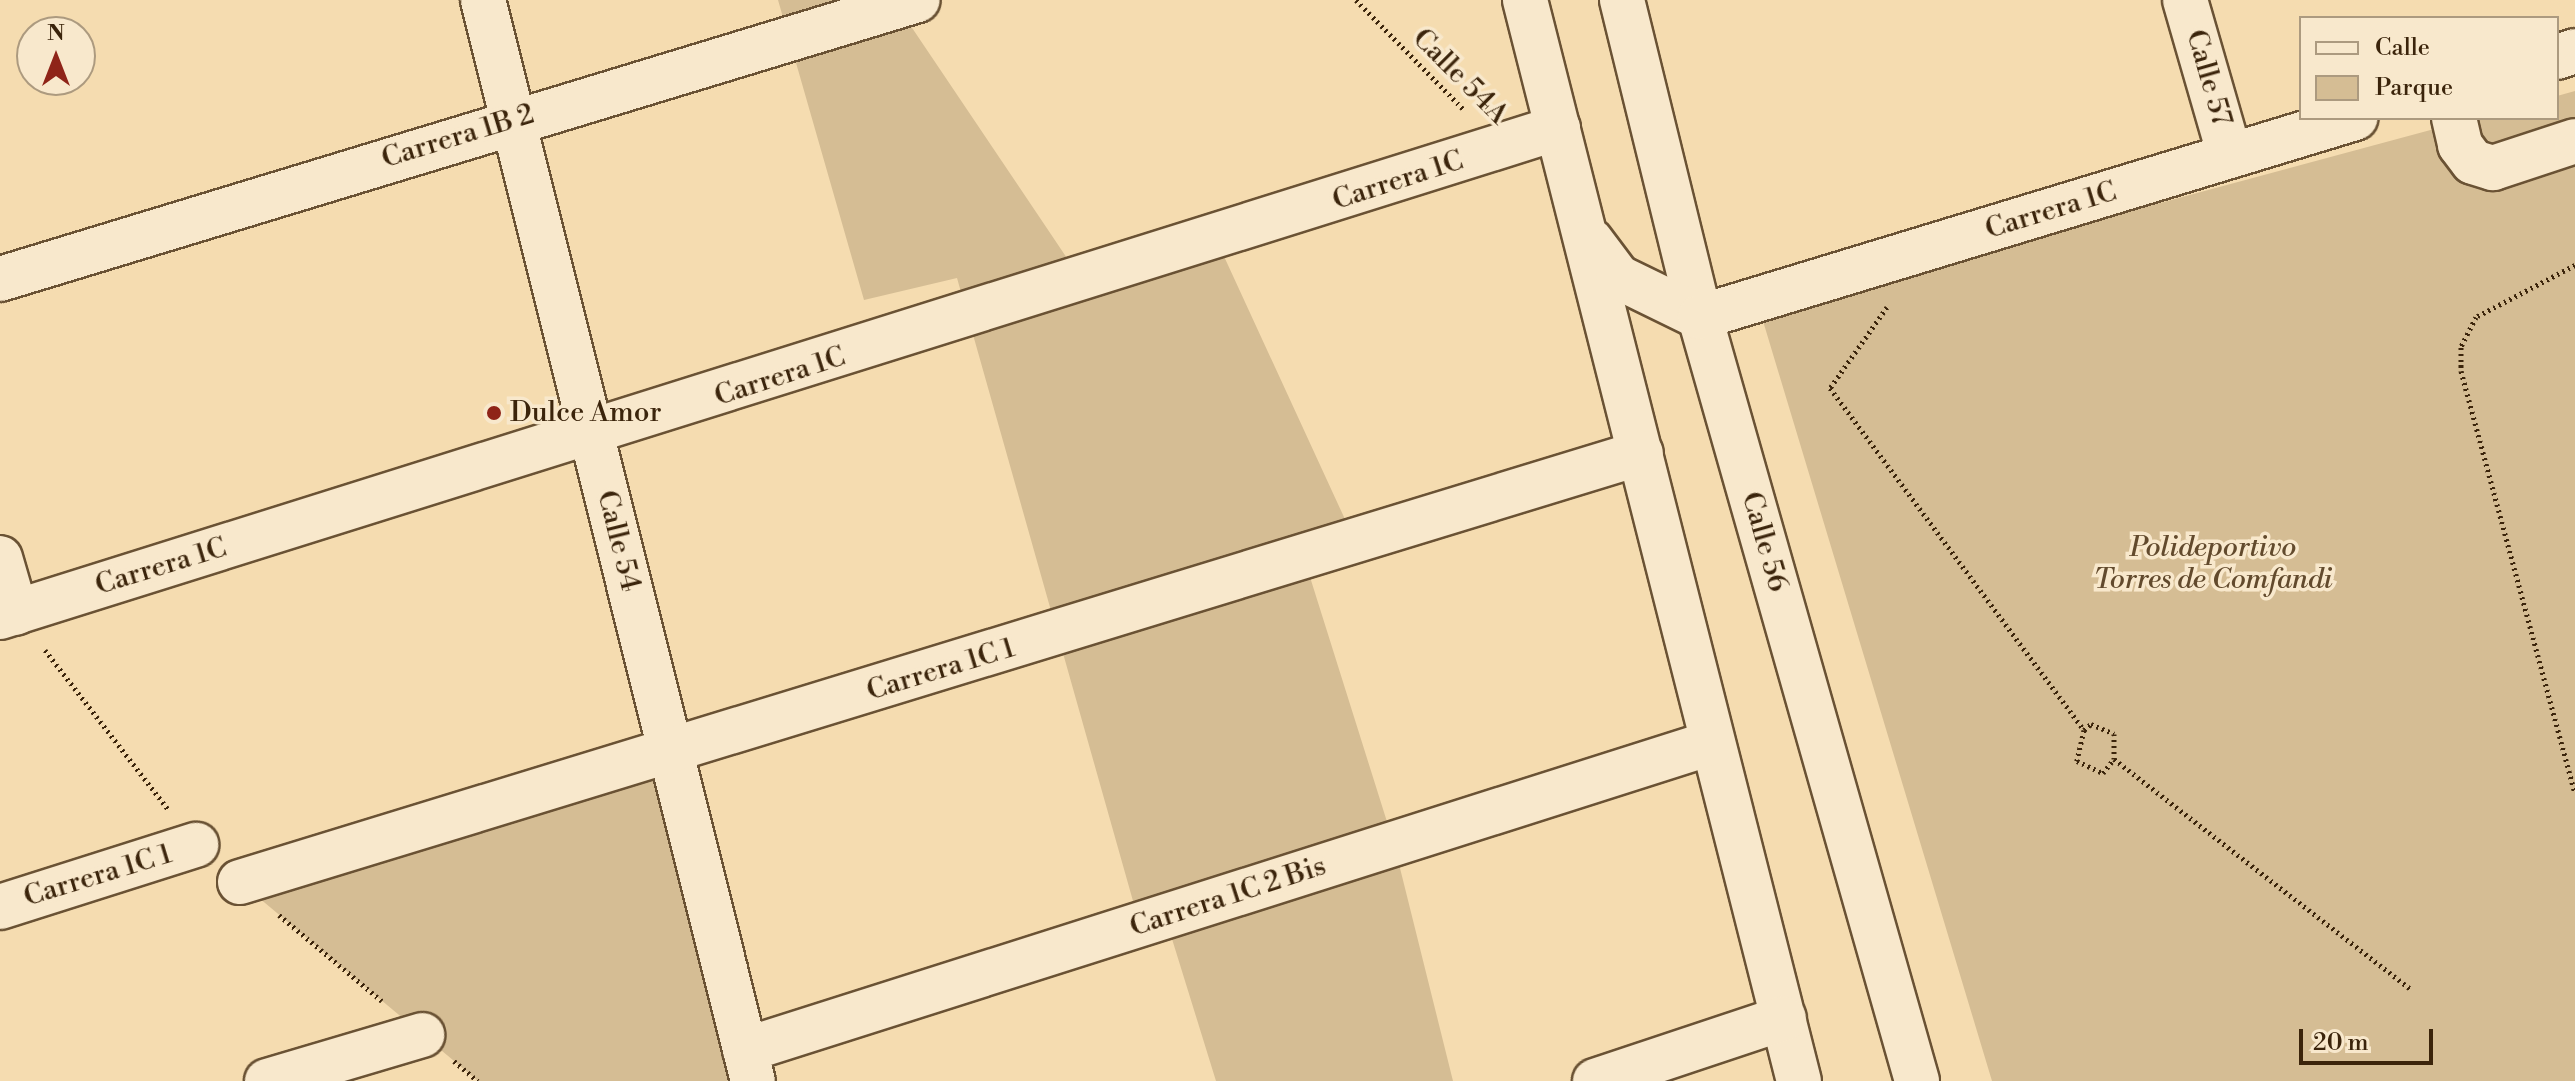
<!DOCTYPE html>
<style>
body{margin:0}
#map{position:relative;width:2575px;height:1081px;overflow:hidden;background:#f5dcb0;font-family:"Libre Bodoni",serif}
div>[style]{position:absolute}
.green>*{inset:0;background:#d5bd94}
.path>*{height:5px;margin-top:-2.5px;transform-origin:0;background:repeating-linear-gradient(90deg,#3b240b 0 2px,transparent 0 6px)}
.roads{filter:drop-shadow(2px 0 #6a5234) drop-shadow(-2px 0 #6a5234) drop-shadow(0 2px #6a5234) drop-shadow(0 -2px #6a5234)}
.minor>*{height:44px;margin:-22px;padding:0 22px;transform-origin:22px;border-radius:22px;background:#f8e8cc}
.dots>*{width:22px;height:22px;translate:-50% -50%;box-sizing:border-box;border:4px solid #f8e8cc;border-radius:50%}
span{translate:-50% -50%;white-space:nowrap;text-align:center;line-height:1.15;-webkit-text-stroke:7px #f8e8cc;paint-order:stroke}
.street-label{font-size:28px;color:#3b240b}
.poi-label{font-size:28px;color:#3b240b}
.left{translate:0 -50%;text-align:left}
.park-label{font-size:28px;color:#624a2d;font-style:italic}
.legend{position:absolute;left:2299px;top:16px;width:260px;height:104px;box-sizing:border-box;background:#f8e8cc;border:2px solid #ac9a7f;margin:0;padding:10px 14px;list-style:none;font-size:24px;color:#3b240b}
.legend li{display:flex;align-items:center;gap:16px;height:40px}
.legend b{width:40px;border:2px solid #ac9a7f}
.north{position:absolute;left:16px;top:16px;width:80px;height:80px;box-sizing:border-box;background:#f8e8cc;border:2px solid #ac9a7f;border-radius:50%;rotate:0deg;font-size:22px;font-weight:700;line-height:32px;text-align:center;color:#3b240b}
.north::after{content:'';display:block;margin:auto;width:28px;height:36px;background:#8f2418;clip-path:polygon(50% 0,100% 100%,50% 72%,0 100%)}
.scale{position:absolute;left:2299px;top:1029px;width:134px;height:36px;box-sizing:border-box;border:4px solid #3b240b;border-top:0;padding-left:10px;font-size:24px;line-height:28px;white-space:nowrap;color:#3b240b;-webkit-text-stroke:6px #f8e8cc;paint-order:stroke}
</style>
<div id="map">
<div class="green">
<i style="clip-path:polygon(778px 0,911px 0,898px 7px,1077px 273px,1216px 239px,1355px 541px,1304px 558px,1394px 844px,1453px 1081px,1216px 1081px,1159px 897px,1133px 901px,957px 278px,864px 300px)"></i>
<i style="clip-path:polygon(2575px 91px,2575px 1081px,1992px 1081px,1760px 311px,2475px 118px,2557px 118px,2557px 96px)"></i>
<i style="clip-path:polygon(670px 755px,753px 1081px,478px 1081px,240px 882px)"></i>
</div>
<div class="path">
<i style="left:1356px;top:0;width:154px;rotate:45.5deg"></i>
<i style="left:2575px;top:265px;width:112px;rotate:152.3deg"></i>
<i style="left:2476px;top:317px;width:34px;rotate:117deg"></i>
<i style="left:2461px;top:347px;width:24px;rotate:90deg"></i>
<i style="left:2461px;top:371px;width:438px;rotate:74.9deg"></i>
<i style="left:1887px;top:307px;width:99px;rotate:125.1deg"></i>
<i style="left:1830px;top:388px;width:426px;rotate:53.4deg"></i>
<i style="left:2084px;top:730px;width:32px;rotate:103deg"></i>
<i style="left:2077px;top:761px;width:29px;rotate:25deg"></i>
<i style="left:2103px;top:773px;width:18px;rotate:-52deg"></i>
<i style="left:2114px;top:759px;width:377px;rotate:37.8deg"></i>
<i style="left:45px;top:650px;width:201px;rotate:52.3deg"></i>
<i style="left:2084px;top:730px;width:9px;rotate:-41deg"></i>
<i style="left:2091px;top:724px;width:25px;rotate:23deg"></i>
<i style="left:2114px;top:734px;width:25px;rotate:90deg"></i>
<i style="left:279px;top:915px;width:134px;rotate:39.9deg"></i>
<i style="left:454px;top:1061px;width:31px;rotate:40deg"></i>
</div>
<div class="roads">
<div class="minor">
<i style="left:483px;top:0;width:1114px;rotate:75.98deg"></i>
<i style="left:1525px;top:0;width:1115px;rotate:75.78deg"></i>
<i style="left:1622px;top:0;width:326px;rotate:76.2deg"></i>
<i style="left:1700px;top:317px;width:794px;rotate:74.14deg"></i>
<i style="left:2185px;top:0;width:162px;rotate:73.9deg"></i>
<i style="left:2557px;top:57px;width:19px;rotate:-18deg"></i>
<i style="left:2454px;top:118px;width:28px;rotate:77deg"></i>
<i style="left:2460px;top:145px;width:21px;rotate:53deg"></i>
<i style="left:2473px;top:162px;width:21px;rotate:17deg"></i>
<i style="left:2493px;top:168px;width:86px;rotate:-18.2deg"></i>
<i style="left:1591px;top:241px;width:45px;rotate:53.1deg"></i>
<i style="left:1618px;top:277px;width:91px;rotate:26deg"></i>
<i style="left:0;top:279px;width:959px;rotate:-16.91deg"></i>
<i style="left:1700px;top:317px;width:685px;rotate:-16.9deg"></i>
<i style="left:0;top:558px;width:57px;rotate:73.8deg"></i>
<i style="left:0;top:617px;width:1633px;rotate:-17.43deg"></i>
<i style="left:240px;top:882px;width:1465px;rotate:-17.03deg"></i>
<i style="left:0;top:907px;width:206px;rotate:-17.6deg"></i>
<i style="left:745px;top:1050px;width:1014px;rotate:-17.63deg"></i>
<i style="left:267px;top:1081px;width:162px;rotate:-16.5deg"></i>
<i style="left:1595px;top:1081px;width:199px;rotate:-18.4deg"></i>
</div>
</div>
<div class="dots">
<i style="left:494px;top:413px;background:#8f2418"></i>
</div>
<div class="street-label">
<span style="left:1460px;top:77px;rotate:45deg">Calle 54A</span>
<span style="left:2208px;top:78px;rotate:74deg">Calle 57</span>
<span style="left:458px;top:137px;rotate:-17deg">Carrera 1B 2</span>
<span style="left:1398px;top:181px;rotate:-18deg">Carrera 1C</span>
<span style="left:2051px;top:211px;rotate:-17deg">Carrera 1C</span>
<span style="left:780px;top:377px;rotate:-18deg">Carrera 1C</span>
<span style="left:618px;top:541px;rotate:76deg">Calle 54</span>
<span style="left:1764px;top:542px;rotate:74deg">Calle 56</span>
<span style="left:161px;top:567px;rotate:-17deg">Carrera 1C</span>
<span style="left:941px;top:670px;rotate:-17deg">Carrera 1C 1</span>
<span style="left:98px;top:876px;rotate:-17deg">Carrera 1C 1</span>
<span style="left:1228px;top:897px;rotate:-18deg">Carrera 1C 2 Bis</span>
</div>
<div class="poi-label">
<span class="left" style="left:510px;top:413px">Dulce Amor</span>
</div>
<div class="park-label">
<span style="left:2213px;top:564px">Polideportivo<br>Torres de Comfandi</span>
</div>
<ul class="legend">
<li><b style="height:10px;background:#f8e8cc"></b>Calle</li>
<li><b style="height:22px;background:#d5bd94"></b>Parque</li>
</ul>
<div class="north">N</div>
<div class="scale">20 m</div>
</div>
